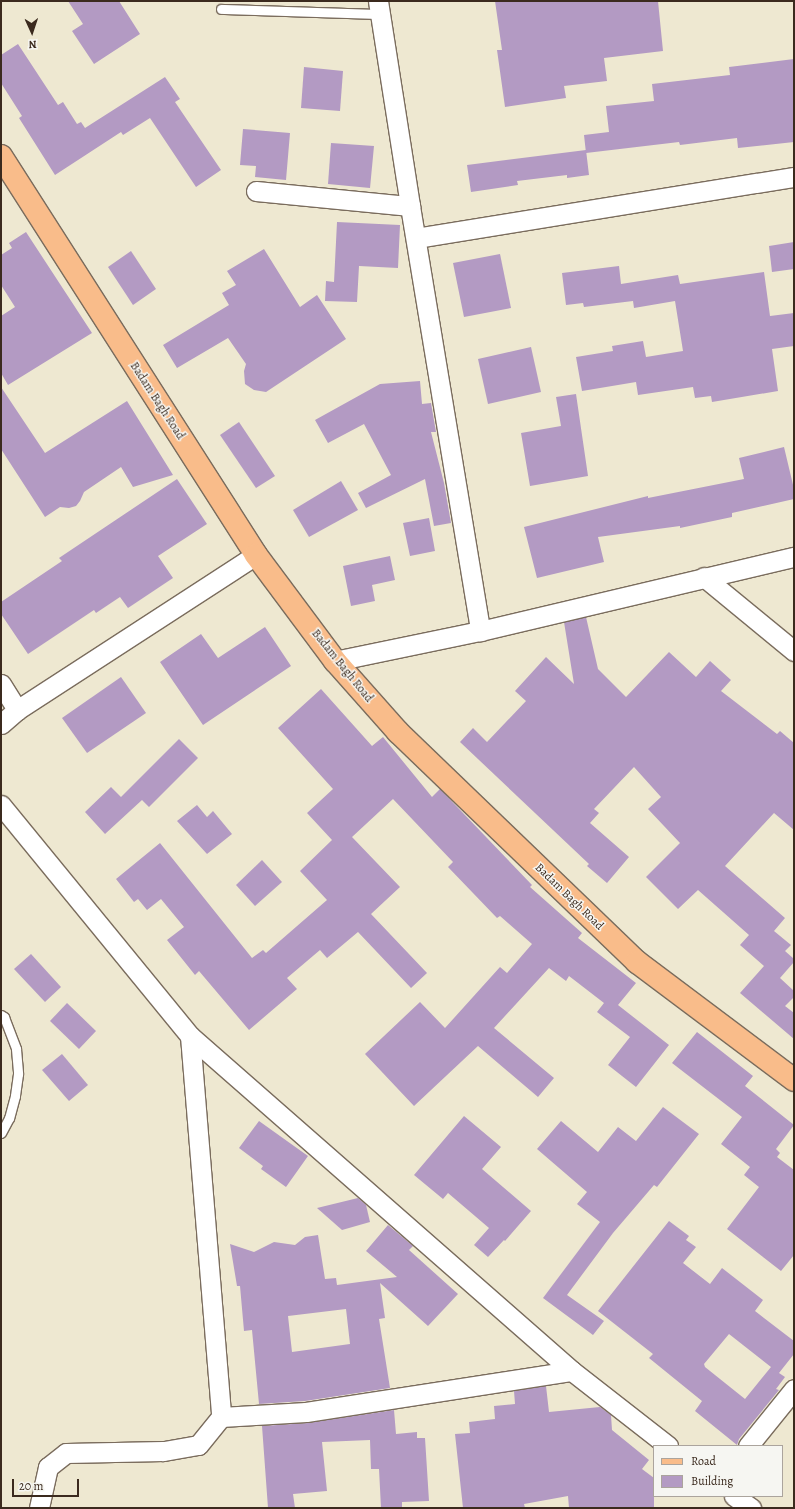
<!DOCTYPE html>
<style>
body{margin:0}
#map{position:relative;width:795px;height:1509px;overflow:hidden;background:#eee8d1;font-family:Alegreya,serif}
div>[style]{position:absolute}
.building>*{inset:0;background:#b39ac3}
.roads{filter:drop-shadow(1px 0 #7a6c5d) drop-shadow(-1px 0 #7a6c5d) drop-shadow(0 1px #7a6c5d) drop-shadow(0 -1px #7a6c5d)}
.service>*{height:9px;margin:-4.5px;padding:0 4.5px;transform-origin:4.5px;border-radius:4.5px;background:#fff}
.minor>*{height:19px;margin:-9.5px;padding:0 9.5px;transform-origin:9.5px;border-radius:9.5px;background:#fff}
.primary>*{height:22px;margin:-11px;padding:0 11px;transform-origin:11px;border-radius:11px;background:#f9bc8a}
span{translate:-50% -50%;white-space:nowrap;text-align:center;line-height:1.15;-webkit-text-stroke:3px #f6f6f2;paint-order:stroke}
.street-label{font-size:12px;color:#3b2a1e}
.frame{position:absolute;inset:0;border:2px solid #3b2a1e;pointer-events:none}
.legend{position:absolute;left:653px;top:1445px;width:130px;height:52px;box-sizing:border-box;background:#f6f6f2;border:1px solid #aba49d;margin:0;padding:5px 7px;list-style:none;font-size:12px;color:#3b2a1e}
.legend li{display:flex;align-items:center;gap:8px;height:20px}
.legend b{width:20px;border:1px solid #aba49d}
.north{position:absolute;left:12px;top:12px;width:40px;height:40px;-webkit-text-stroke:3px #f6f6f2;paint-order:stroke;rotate:177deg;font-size:11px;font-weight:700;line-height:16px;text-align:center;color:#3b2a1e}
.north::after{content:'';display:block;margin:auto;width:14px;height:18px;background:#3b2a1e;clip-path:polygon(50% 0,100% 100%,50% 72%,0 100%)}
.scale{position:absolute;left:12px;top:1479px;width:67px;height:18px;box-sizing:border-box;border:2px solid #3b2a1e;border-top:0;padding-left:5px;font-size:12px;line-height:14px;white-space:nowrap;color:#3b2a1e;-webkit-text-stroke:3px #f6f6f2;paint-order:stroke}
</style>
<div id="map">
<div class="building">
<i style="clip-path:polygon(68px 1px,119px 1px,140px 34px,94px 64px,72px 31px,83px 24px)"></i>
<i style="clip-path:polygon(495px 1px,658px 1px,663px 51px,604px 58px,607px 81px,564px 86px,566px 98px,505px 107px,497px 50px,502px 50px)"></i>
<i style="clip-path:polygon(18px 44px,58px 105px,63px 102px,77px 124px,81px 122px,85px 128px,165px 77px,180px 99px,175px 102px,221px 170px,196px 187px,150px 118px,123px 135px,121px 132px,55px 175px,19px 118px,22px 116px,1px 83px,1px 55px)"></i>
<i style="clip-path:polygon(794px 59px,794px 142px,738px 148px,737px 138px,680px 145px,679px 142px,586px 153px,584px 135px,609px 132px,606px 106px,654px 101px,652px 84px,730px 75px,729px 67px)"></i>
<i style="clip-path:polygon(304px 67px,343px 71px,340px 111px,301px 108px)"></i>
<i style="clip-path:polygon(243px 129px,290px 133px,286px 180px,255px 177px,256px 166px,240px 165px)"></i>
<i style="clip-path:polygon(331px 143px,374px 146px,370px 188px,328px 184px)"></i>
<i style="clip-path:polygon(586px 150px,589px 175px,567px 178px,567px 175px,517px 181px,518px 185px,471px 192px,467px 165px)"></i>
<i style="clip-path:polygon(337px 222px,400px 225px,398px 268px,359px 266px,357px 302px,325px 301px,326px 281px,334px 282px)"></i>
<i style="clip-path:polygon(26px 232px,92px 333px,8px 385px,1px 373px,1px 316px,15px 307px,1px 285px,1px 255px,12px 248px,9px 243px)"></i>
<i style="clip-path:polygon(794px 242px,794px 269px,772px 272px,769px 246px)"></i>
<i style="clip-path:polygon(264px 249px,300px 307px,317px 295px,346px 339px,266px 392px,254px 390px,245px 384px,244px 371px,246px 364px,228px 338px,177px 368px,163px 345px,229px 305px,222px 293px,236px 285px,227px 271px)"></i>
<i style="clip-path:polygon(131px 251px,156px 289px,133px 305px,108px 267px)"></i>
<i style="clip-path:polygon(500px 254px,511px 308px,464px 317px,453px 263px)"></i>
<i style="clip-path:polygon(619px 266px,621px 284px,678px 275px,680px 284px,764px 272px,770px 316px,794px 313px,794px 346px,772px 349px,778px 391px,712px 402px,711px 396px,695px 398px,693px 387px,638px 395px,636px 382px,582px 391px,576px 357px,613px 351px,612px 346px,643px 341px,646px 357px,683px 351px,675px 301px,634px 308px,633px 301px,584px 307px,583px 303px,566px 305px,562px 273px)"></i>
<i style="clip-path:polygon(531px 347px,541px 392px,488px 404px,478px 359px)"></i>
<i style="clip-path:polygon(420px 381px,422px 404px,431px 403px,436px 432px,431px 432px,444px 483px,451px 523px,434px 526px,425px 479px,366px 508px,358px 493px,391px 475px,364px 424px,328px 443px,315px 420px,380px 384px)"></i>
<i style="clip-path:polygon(1px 387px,45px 453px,127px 401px,173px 475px,133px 487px,121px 467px,84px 492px,80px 501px,76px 506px,69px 508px,60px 507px,45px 517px,1px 449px)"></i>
<i style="clip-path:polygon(576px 394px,588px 476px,530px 486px,521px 433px,561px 426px,556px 397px)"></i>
<i style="clip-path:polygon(239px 422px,275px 476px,256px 488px,220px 435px)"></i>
<i style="clip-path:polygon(784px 447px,794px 489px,794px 499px,732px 513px,732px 517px,680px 528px,680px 526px,598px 537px,604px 562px,537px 578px,524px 527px,648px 496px,648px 498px,744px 479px,739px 458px)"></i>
<i style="clip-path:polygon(177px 479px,207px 524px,158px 556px,173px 578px,128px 608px,120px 597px,96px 613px,94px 610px,28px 654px,1px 614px,1px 602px,62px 561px,59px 558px)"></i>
<i style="clip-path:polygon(341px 481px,358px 510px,309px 537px,293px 510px)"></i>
<i style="clip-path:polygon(429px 518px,435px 551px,410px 556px,403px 523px)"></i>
<i style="clip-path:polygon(390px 556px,395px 580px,372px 585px,375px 601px,351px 606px,343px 566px)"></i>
<i style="clip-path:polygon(586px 617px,598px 669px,626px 697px,669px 652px,696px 677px,710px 661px,731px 680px,721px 691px,777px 734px,780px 731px,794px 743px,794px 830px,774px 813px,725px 866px,785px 918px,774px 931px,791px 945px,785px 951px,794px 959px,794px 962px,780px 978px,794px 991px,794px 997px,785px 1006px,794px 1013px,794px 1039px,740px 993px,764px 966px,740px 945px,749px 935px,698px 890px,678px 909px,646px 877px,680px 843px,648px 809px,661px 797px,634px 767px,594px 809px,599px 813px,590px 823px,629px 857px,607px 883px,587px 866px,589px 864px,460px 742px,473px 728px,487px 742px,526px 701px,515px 691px,546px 657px,574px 684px,564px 622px)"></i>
<i style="clip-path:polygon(265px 627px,291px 666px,203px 725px,160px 662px,201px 634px,218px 658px)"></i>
<i style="clip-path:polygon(121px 677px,146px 713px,87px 753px,62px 718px)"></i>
<i style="clip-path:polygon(321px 689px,372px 746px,383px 737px,432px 797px,440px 789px,532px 885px,530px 887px,582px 933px,578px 938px,636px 983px,618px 1005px,669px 1045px,636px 1087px,608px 1065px,630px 1037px,597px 1012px,604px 1003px,569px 976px,566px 981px,549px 968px,494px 1028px,554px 1078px,538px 1097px,478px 1046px,414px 1106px,365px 1054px,420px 1002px,445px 1028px,500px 967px,507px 973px,532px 944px,500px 916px,497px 918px,448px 867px,453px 862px,393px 799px,352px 837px,400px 887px,371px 914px,427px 973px,411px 988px,358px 932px,327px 958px,320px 950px,287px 978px,297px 989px,249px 1030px,199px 971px,195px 975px,167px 940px,184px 927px,161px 899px,147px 910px,138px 899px,134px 902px,116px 879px,160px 843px,252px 958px,263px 950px,266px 953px,327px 900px,300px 871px,332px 840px,307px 813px,333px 789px,278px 728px)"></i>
<i style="clip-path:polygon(179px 739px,198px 758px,149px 807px,142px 800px,105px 834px,85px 812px,111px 787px,121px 797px)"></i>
<i style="clip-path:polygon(197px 805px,207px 817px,213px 811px,232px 834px,207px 854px,177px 821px)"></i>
<i style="clip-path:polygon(262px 860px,282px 882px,255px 906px,236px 885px)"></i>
<i style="clip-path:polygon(31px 954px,61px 987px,45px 1002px,14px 969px)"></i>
<i style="clip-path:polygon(67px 1003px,96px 1031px,79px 1049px,50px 1021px)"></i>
<i style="clip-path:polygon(697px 1032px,753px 1076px,745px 1086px,794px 1125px,776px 1149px,780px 1153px,777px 1157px,794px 1170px,794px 1255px,781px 1271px,727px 1229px,759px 1187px,744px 1175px,750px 1167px,721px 1144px,742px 1117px,672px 1063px)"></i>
<i style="clip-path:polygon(62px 1054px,88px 1085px,69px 1101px,42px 1070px)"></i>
<i style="clip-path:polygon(663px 1107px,699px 1134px,657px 1187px,654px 1185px,613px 1233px,567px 1295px,604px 1321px,593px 1335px,543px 1298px,600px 1222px,577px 1204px,587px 1192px,537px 1149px,561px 1121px,598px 1152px,618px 1127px,636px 1141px)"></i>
<i style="clip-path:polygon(464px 1116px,501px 1147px,482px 1169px,531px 1211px,505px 1241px,504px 1240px,488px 1257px,474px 1245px,489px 1228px,448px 1193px,443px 1199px,414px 1175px)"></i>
<i style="clip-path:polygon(259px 1121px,308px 1156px,286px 1187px,261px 1169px,263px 1166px,239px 1148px)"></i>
<i style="clip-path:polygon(358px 1198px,366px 1205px,370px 1222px,342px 1230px,317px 1208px)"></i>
<i style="clip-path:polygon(evenodd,669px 1221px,689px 1236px,686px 1240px,696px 1247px,683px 1263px,710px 1284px,722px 1268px,763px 1300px,755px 1311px,794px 1341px,794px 1354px,779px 1373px,785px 1377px,776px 1389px,779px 1390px,739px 1439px,737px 1445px,695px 1411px,702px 1401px,649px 1358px,653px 1354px,598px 1311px,669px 1221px,729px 1334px,771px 1367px,745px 1399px,705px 1367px,704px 1364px,729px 1334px)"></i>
<i style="clip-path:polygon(evenodd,388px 1225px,413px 1246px,409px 1250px,458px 1294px,428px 1326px,380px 1283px,385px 1318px,379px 1319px,390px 1388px,305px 1401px,259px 1404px,252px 1330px,244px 1331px,240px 1286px,237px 1286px,230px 1244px,254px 1252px,274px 1242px,295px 1245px,305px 1237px,318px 1235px,325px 1279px,336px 1278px,337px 1285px,397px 1277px,366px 1251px,388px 1225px,346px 1309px,350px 1344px,292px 1352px,288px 1316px,346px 1309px)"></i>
<i style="clip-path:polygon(546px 1386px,549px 1412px,600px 1407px,611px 1415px,612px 1430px,649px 1460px,642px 1469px,654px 1478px,654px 1508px,569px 1508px,568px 1496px,524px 1504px,525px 1508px,463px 1508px,455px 1434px,470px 1433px,469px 1422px,495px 1419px,494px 1406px,515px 1404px,514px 1391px)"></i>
<i style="clip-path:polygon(394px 1410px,396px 1434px,417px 1432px,417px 1438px,425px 1438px,429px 1501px,402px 1502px,402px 1508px,381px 1508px,379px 1469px,371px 1469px,370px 1440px,322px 1442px,327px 1491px,293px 1494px,295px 1508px,268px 1508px,262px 1426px,308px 1423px)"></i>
</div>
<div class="roads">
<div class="service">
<i style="left:221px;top:9px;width:160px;rotate:1.8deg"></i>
<i style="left:1px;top:1015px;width:4px;rotate:34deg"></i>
<i style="left:4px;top:1017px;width:34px;rotate:69deg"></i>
<i style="left:16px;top:1049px;width:25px;rotate:85deg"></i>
<i style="left:18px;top:1074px;width:22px;rotate:98deg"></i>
<i style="left:15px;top:1096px;width:23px;rotate:105deg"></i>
<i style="left:9px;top:1118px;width:17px;rotate:118deg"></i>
</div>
<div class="minor">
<i style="left:378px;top:1px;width:207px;rotate:81.1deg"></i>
<i style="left:410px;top:206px;width:431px;rotate:80.6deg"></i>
<i style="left:256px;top:191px;width:155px;rotate:5.6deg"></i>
<i style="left:416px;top:238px;width:383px;rotate:-9.2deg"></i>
<i style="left:704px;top:577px;width:117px;rotate:39.4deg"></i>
<i style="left:335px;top:661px;width:148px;rotate:-11.7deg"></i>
<i style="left:480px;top:631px;width:323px;rotate:-13.3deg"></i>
<i style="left:1px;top:684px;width:31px;rotate:58deg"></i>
<i style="left:1px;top:724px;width:21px;rotate:-41deg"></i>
<i style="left:17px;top:710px;width:285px;rotate:-33deg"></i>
<i style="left:1px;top:805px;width:298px;rotate:50.7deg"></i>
<i style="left:190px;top:1036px;width:382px;rotate:85.3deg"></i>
<i style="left:221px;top:1417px;width:36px;rotate:129deg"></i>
<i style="left:198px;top:1445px;width:36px;rotate:170deg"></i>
<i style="left:163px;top:1451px;width:97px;rotate:178.8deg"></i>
<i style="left:66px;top:1453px;width:23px;rotate:142deg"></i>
<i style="left:48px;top:1467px;width:42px;rotate:102.4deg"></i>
<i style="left:190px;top:1036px;width:508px;rotate:41.25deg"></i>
<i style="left:572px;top:1371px;width:122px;rotate:38deg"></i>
<i style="left:221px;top:1417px;width:85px;rotate:-3.4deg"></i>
<i style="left:306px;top:1412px;width:269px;rotate:-8.8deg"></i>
<i style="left:748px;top:1446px;width:73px;rotate:-51.1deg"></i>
<i style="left:734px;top:1496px;width:21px;rotate:35deg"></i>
</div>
<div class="primary">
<i style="left:1px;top:156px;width:474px;rotate:57.4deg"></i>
<i style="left:256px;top:555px;width:132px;rotate:53.3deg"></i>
<i style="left:335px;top:661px;width:95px;rotate:48.4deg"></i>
<i style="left:398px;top:732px;width:332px;rotate:43.9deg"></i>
<i style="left:637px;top:962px;width:196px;rotate:36.9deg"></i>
</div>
</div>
<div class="street-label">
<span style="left:157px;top:401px;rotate:57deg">Badam Bagh Road</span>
<span style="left:342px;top:666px;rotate:51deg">Badam Bagh Road</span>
<span style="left:569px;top:897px;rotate:44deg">Badam Bagh Road</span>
</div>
<div class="frame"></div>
<ul class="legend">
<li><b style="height:5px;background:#f9bc8a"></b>Road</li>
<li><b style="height:11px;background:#b39ac3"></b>Building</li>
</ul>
<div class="north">N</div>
<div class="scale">20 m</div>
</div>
